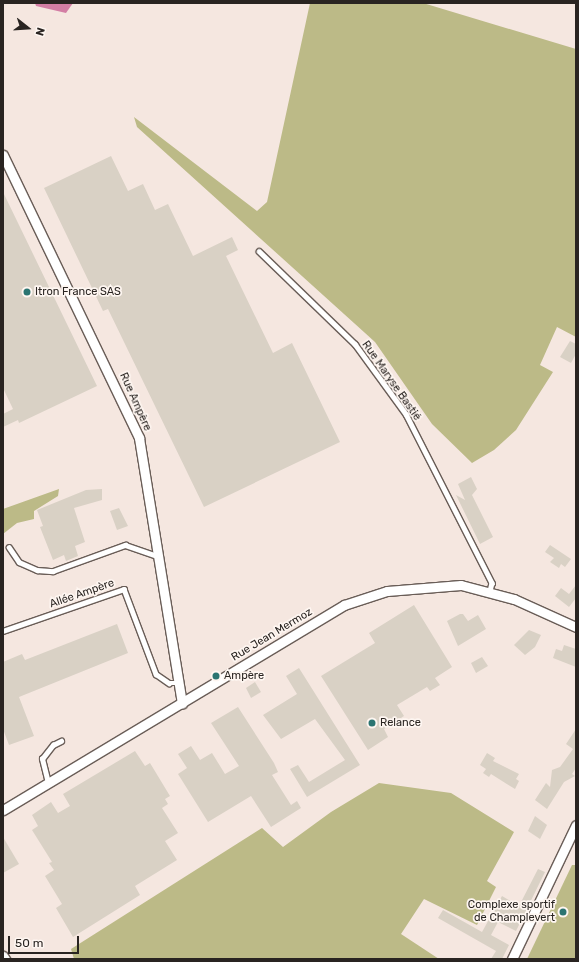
<!DOCTYPE html>
<meta charset="utf-8">
<style>
body{margin:0}
#map{position:relative;width:579px;height:962px;overflow:hidden;background:#f5e7e0;font-family:Rubik,sans-serif}
div>[style]{position:absolute}
.green>*{inset:0;background:#bcba87}
.water>*{inset:0;background:#d37ea4}
.building>*{inset:0;background:#d9d1c5}
.roads{filter:drop-shadow(1px 0 #695d57) drop-shadow(-1px 0 #695d57) drop-shadow(0 1px #695d57) drop-shadow(0 -1px #695d57)}
.service>*{height:4.5px;margin:-2.25px;padding:0 2.25px;transform-origin:2.25px;border-radius:2.25px;background:#fff}
.minor>*{height:9px;margin:-4.5px;padding:0 4.5px;transform-origin:4.5px;border-radius:4.5px;background:#fff}
.dots>*{width:11px;height:11px;translate:-50% -50%;box-sizing:border-box;border:2px solid #fef6f1;border-radius:50%}
span{translate:-50% -50%;white-space:nowrap;text-align:center;line-height:1.15;-webkit-text-stroke:3.5px #fef6f1;paint-order:stroke}
.poi-label{font-size:11px;color:#292421}
.left{translate:0 -50%;text-align:left}
.right{translate:-100% -50%;text-align:right}
.street-label{font-size:11px;color:#292421}
.frame{position:absolute;inset:0;border:4px solid #292421;pointer-events:none}
.north{position:absolute;left:8px;top:8px;width:40px;height:40px;-webkit-text-stroke:3px #fef6f1;paint-order:stroke;rotate:107deg;font-size:11px;font-weight:700;line-height:16px;text-align:center;color:#292421}
.north::after{content:'';display:block;margin:auto;width:14px;height:18px;background:#292421;clip-path:polygon(50% 0,100% 100%,50% 72%,0 100%)}
.scale{position:absolute;left:8px;top:936px;width:71px;height:18px;box-sizing:border-box;border:2px solid #292421;border-top:0;padding-left:5px;font-size:12px;line-height:14px;white-space:nowrap;color:#292421;-webkit-text-stroke:3px #fef6f1;paint-order:stroke}
</style>
<div id="map">
<div class="green">
<i style="clip-path:polygon(310px 3px,423px 3px,576px 49px,576px 337px,557px 327px,540px 365px,553px 372px,516px 430px,494px 450px,472px 463px,432px 424px,375px 342px,137px 127px,134px 117px,257px 211px,267px 202px)"></i>
<i style="clip-path:polygon(59px 489px,58px 496px,34px 511px,34px 519px,17px 523px,3px 534px,3px 509px)"></i>
<i style="clip-path:polygon(379px 783px,451px 793px,514px 832px,487px 881px,496px 887px,477px 925px,424px 899px,401px 934px,439px 959px,74px 959px,71px 949px,262px 828px,283px 847px,331px 812px)"></i>
<i style="clip-path:polygon(572px 865px,576px 865px,576px 959px,527px 959px)"></i>
</div>
<div class="water">
<i style="clip-path:polygon(35px 3px,73px 3px,66px 13px,36px 6px)"></i>
</div>
<div class="building">
<i style="clip-path:polygon(111px 156px,128px 191px,143px 184px,155px 210px,168px 204px,193px 256px,232px 237px,238px 250px,226px 256px,273px 353px,292px 343px,340px 442px,204px 507px,108px 309px,103px 311px,44px 188px)"></i>
<i style="clip-path:polygon(3px 192px,97px 386px,19px 423px,18px 420px,3px 427px,3px 414px,13px 409px,3px 388px)"></i>
<i style="clip-path:polygon(570px 341px,576px 344px,576px 354px,571px 363px,560px 357px)"></i>
<i style="clip-path:polygon(471px 477px,477px 489px,472px 495px,493px 537px,480px 544px,456px 495px,465px 500px,458px 484px)"></i>
<i style="clip-path:polygon(102px 489px,102px 500px,74px 508px,85px 542px,75px 546px,78px 556px,66px 561px,64px 555px,53px 560px,40px 527px,43px 526px,37px 510px,86px 490px)"></i>
<i style="clip-path:polygon(119px 508px,128px 526px,117px 530px,110px 511px)"></i>
<i style="clip-path:polygon(550px 545px,571px 559px,565px 567px,561px 564px,559px 568px,550px 562px,554px 558px,545px 552px)"></i>
<i style="clip-path:polygon(576px 585px,576px 598px,569px 607px,555px 596px,561px 588px,569px 594px)"></i>
<i style="clip-path:polygon(414px 605px,452px 667px,435px 678px,440px 685px,430px 691px,427px 687px,397px 705px,404px 716px,384px 729px,388px 737px,368px 750px,321px 676px,375px 643px,369px 633px)"></i>
<i style="clip-path:polygon(460px 614px,463px 614px,468px 621px,478px 615px,486px 629px,458px 646px,447px 621px)"></i>
<i style="clip-path:polygon(117px 624px,128px 653px,19px 697px,34px 736px,9px 745px,3px 729px,3px 662px,22px 654px,25px 660px)"></i>
<i style="clip-path:polygon(529px 630px,541px 635px,535px 647px,525px 655px,514px 645px)"></i>
<i style="clip-path:polygon(564px 645px,576px 649px,576px 667px,553px 658px,556px 649px,562px 651px)"></i>
<i style="clip-path:polygon(482px 657px,488px 666px,476px 673px,471px 663px)"></i>
<i style="clip-path:polygon(299px 668px,360px 765px,307px 797px,290px 769px,298px 765px,309px 782px,345px 760px,315px 719px,281px 739px,263px 715px,297px 694px,286px 676px)"></i>
<i style="clip-path:polygon(255px 682px,261px 692px,251px 698px,246px 688px)"></i>
<i style="clip-path:polygon(238px 707px,274px 763px,278px 772px,272px 775px,291px 805px,297px 801px,301px 808px,271px 827px,251px 796px,208px 822px,178px 774px,187px 768px,178px 754px,191px 746px,200px 760px,212px 753px,225px 774px,239px 766px,211px 723px)"></i>
<i style="clip-path:polygon(576px 729px,576px 768px,572px 774px,575px 776px,564px 782px,547px 809px,535px 800px,546px 783px,550px 787px,552px 770px,560px 767px,573px 749px,566px 744px)"></i>
<i style="clip-path:polygon(135px 751px,145px 766px,150px 763px,170px 796px,165px 799px,168px 804px,162px 808px,178px 833px,165px 841px,177px 860px,135px 886px,140px 895px,73px 937px,56px 908px,62px 904px,45px 876px,54px 870px,49px 863px,52px 862px,32px 830px,38px 826px,32px 815px,51px 802px,58px 813px,70px 806px,63px 794px)"></i>
<i style="clip-path:polygon(487px 753px,495px 758px,493px 761px,519px 774px,516px 779px,519px 781px,515px 789px,491px 774px,489px 777px,483px 773px,486px 769px,480px 765px)"></i>
<i style="clip-path:polygon(535px 816px,547px 825px,540px 839px,528px 831px)"></i>
<i style="clip-path:polygon(3px 837px,19px 864px,3px 873px)"></i>
<i style="clip-path:polygon(538px 869px,545px 872px,516px 931px,498px 922px,491px 935px,509px 945px,502px 959px,491px 959px,496px 951px,438px 918px,443px 910px,482px 932px,502px 896px,519px 906px)"></i>
</div>
<div class="roads">
<div class="service">
<i style="left:259px;top:251px;width:134px;rotate:44.1deg"></i>
<i style="left:355px;top:344px;width:87px;rotate:53.9deg"></i>
<i style="left:406px;top:414px;width:190px;rotate:63deg"></i>
<i style="left:492px;top:583px;width:8px;rotate:104deg"></i>
<i style="left:9px;top:547px;width:18px;rotate:56deg"></i>
<i style="left:19px;top:562px;width:20px;rotate:24deg"></i>
<i style="left:37px;top:570px;width:16px;rotate:4deg"></i>
<i style="left:53px;top:571px;width:77px;rotate:-19.9deg"></i>
<i style="left:125px;top:545px;width:34px;rotate:19deg"></i>
<i style="left:3px;top:631px;width:128px;rotate:-19.1deg"></i>
<i style="left:124px;top:589px;width:91px;rotate:69.4deg"></i>
<i style="left:156px;top:674px;width:16px;rotate:35deg"></i>
<i style="left:169px;top:683px;width:10px"></i>
<i style="left:48px;top:783px;width:25px;rotate:-104deg"></i>
<i style="left:42px;top:759px;width:18px;rotate:-52deg"></i>
<i style="left:53px;top:745px;width:9px;rotate:-27deg"></i>
</div>
<div class="minor">
<i style="left:3px;top:155px;width:314px;rotate:64.3deg"></i>
<i style="left:139px;top:438px;width:269px;rotate:80.8deg"></i>
<i style="left:3px;top:810px;width:398px;rotate:-31deg"></i>
<i style="left:344px;top:605px;width:45px;rotate:-18deg"></i>
<i style="left:387px;top:591px;width:74px;rotate:-4.6deg"></i>
<i style="left:461px;top:585px;width:55px;rotate:14.8deg"></i>
<i style="left:514px;top:599px;width:68px;rotate:24.3deg"></i>
<i style="left:3px;top:956px;width:4px;rotate:56deg"></i>
<i style="left:512px;top:959px;width:148px;rotate:-64.5deg"></i>
</div>
</div>
<div class="dots">
<i style="left:27px;top:292px;background:#2b7572"></i>
<i style="left:216px;top:676px;background:#2b7572"></i>
<i style="left:372px;top:723px;background:#2b7572"></i>
<i style="left:563px;top:912px;background:#2b7572"></i>
</div>
<div class="poi-label">
<span class="left" style="left:35px;top:292px">Itron France SAS</span>
<span class="left" style="left:224px;top:676px">Ampère</span>
<span class="left" style="left:380px;top:723px">Relance</span>
<span class="right" style="left:555px;top:912px">Complexe sportif<br>de Champlevert</span>
</div>
<div class="street-label">
<span style="left:391px;top:381px;rotate:55deg">Rue Maryse Bastié</span>
<span style="left:135px;top:402px;rotate:66deg">Rue Ampère</span>
<span style="left:82px;top:594px;rotate:-19deg">Allée Ampère</span>
<span style="left:272px;top:635px;rotate:-31deg">Rue Jean Mermoz</span>
</div>
<div class="frame"></div>
<div class="north">N</div>
<div class="scale">50 m</div>
</div>
